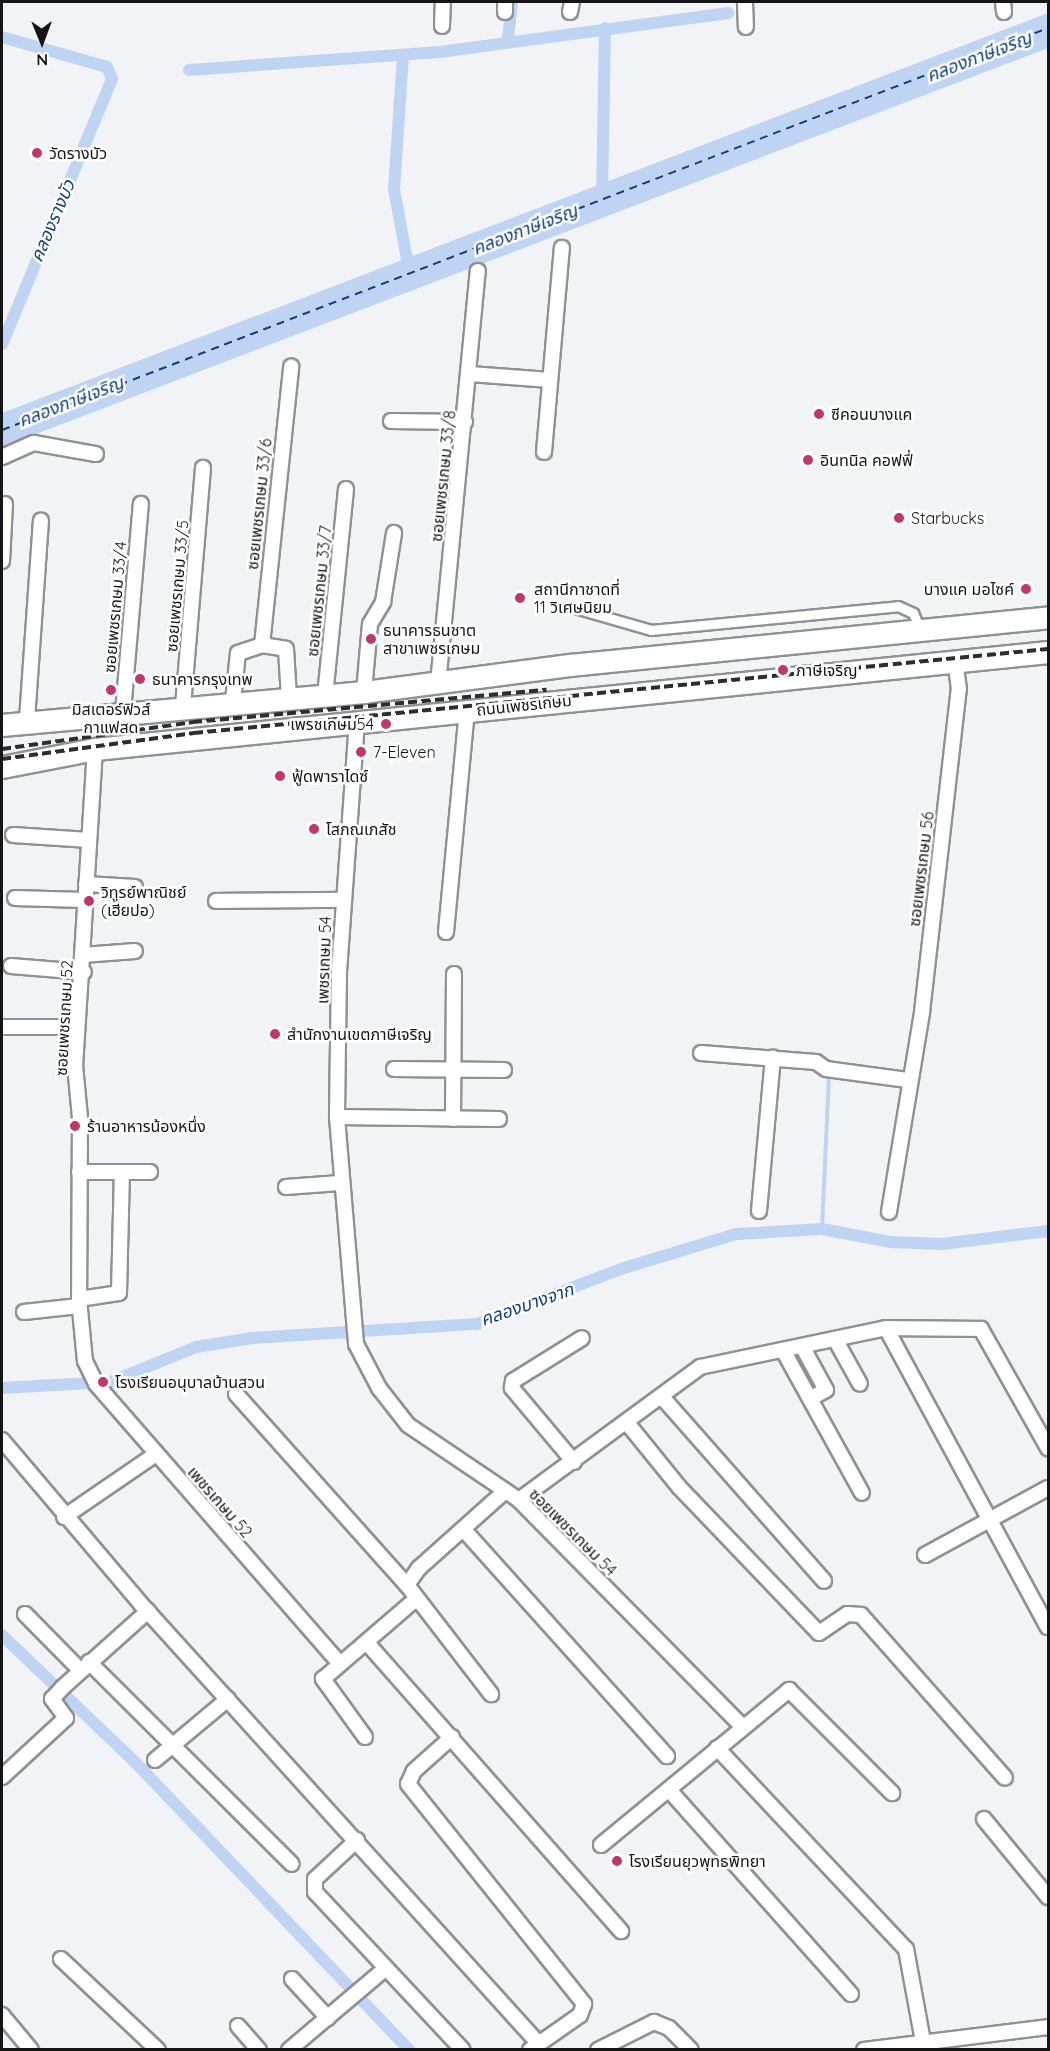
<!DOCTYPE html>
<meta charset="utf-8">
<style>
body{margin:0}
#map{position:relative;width:1050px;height:2051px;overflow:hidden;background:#f2f3f7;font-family:Quicksand,"Noto Sans Thai",sans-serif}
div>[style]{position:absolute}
.water>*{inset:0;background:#bfd4f3}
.stream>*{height:4px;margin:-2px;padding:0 2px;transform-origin:2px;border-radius:2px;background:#bfd4f3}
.canal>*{height:12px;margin:-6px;padding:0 6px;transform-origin:6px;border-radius:6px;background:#bfd4f3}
.ferry>*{height:1.5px;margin-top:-0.75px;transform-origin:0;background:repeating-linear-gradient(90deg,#103f81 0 8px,transparent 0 14px)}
.roads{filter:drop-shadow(2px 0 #8f9194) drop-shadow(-2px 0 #8f9194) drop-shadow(0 2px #8f9194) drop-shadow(0 -2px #8f9194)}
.pedestrian>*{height:9px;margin:-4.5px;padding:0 4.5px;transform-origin:4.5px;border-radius:4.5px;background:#fff}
.minor>*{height:14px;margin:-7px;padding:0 7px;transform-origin:7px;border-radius:7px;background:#fff}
.primary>*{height:21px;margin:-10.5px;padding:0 10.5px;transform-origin:10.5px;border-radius:10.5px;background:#fff}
.rail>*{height:4px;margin-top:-2px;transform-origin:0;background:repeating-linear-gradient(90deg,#2d2d2f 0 9px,transparent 0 13.5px)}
.dots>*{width:16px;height:16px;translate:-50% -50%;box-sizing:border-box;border:3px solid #fff;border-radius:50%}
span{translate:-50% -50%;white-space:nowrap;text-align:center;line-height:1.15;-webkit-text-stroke:5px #fff;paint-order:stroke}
.poi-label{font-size:16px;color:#151517}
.left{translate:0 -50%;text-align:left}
.right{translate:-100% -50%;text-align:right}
.street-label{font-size:16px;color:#151517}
.water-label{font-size:18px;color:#103f81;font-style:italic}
.frame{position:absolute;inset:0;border:3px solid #151517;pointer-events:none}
.north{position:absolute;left:12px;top:12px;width:60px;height:60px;-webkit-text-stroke:4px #fff;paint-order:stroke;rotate:179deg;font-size:16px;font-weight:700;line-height:24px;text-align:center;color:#151517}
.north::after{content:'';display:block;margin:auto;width:21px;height:27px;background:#151517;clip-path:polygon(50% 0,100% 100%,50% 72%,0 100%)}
</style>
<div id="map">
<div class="water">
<i style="clip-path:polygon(1048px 13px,1048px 48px,2px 447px,2px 413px)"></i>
</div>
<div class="stream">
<i style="left:822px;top:1229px;width:156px;rotate:-87.4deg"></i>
</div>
<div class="canal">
<i style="left:2px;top:37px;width:109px;rotate:15.9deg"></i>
<i style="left:107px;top:67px;width:13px;rotate:67deg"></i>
<i style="left:112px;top:79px;width:287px;rotate:112.5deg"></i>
<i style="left:508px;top:39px;width:37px;rotate:-84deg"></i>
<i style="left:403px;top:55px;width:134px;rotate:93.8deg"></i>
<i style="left:394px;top:189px;width:83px;rotate:79.6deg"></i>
<i style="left:189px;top:70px;width:252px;rotate:-4.1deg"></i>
<i style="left:440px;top:52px;width:291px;rotate:-7.7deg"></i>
<i style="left:602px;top:198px;width:170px;rotate:-89deg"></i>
<i style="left:2px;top:1388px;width:108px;rotate:-3.2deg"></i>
<i style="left:110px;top:1382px;width:93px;rotate:-22.1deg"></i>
<i style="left:196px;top:1347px;width:57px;rotate:-9.1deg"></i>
<i style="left:252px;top:1338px;width:225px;rotate:-3.6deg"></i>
<i style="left:477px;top:1324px;width:157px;rotate:-20.9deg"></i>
<i style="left:624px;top:1268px;width:117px;rotate:-16.9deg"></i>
<i style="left:736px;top:1234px;width:86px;rotate:-3.3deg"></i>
<i style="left:822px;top:1229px;width:69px;rotate:10.8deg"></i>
<i style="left:890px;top:1242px;width:52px;rotate:2.2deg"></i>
<i style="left:942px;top:1244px;width:107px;rotate:-7deg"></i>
<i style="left:2px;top:1635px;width:184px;rotate:43.7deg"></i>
<i style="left:135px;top:1762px;width:398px;rotate:46.4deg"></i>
</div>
<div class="ferry">
<i style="left:2px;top:430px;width:1121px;rotate:-21.02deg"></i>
</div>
<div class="roads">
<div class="pedestrian">
<i style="left:571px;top:607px;width:83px;rotate:16deg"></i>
<i style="left:651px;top:630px;width:248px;rotate:-5.5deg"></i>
<i style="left:898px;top:606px;width:17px;rotate:25deg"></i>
<i style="left:913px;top:613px;width:17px;rotate:66deg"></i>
</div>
<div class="minor">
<i style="left:745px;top:2px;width:25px;rotate:88deg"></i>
<i style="left:1003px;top:2px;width:10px;rotate:84deg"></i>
<i style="left:505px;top:12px;width:10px;rotate:-90deg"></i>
<i style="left:570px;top:12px;width:10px;rotate:-79deg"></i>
<i style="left:442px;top:26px;width:24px;rotate:-88deg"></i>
<i style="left:470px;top:374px;width:80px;rotate:4.3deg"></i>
<i style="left:391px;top:421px;width:74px;rotate:0.8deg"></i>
<i style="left:544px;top:452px;width:205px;rotate:-85deg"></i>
<i style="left:2px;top:457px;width:35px;rotate:-24deg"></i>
<i style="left:34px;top:443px;width:63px;rotate:10.1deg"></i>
<i style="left:2px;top:561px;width:57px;rotate:-87deg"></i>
<i style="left:262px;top:645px;width:280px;rotate:-84deg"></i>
<i style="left:438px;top:684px;width:415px;rotate:-84.5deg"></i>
<i style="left:364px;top:692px;width:68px;rotate:-85deg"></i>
<i style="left:370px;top:624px;width:26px;rotate:-59deg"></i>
<i style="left:383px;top:602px;width:70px;rotate:-80.9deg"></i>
<i style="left:325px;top:696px;width:208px;rotate:-84.2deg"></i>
<i style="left:233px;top:701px;width:48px;rotate:-84.1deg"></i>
<i style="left:238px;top:653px;width:25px;rotate:-18deg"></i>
<i style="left:262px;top:645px;width:24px;rotate:9deg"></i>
<i style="left:286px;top:649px;width:49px;rotate:86.5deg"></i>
<i style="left:183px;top:706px;width:239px;rotate:-85.2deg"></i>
<i style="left:123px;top:712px;width:209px;rotate:-85.1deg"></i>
<i style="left:27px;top:720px;width:200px;rotate:-86deg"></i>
<i style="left:357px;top:721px;width:251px;rotate:94.1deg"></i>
<i style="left:339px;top:971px;width:146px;rotate:90.8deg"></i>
<i style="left:337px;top:1117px;width:228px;rotate:85.2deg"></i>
<i style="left:356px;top:1344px;width:50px;rotate:62.4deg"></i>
<i style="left:379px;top:1388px;width:47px;rotate:51.9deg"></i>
<i style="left:408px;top:1425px;width:134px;rotate:34deg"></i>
<i style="left:519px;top:1500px;width:316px;rotate:45.4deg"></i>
<i style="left:95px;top:749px;width:317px;rotate:93.6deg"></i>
<i style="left:75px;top:1065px;width:53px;rotate:84.6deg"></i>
<i style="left:80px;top:1118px;width:181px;rotate:90.3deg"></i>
<i style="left:79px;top:1299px;width:62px;rotate:84.5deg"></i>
<i style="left:85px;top:1361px;width:25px;rotate:64deg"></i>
<i style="left:96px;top:1384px;width:368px;rotate:48.9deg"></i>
<i style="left:13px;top:835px;width:76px;rotate:3.8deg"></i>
<i style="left:86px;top:884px;width:49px;rotate:3.5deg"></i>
<i style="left:15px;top:898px;width:69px;rotate:1.7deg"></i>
<i style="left:216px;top:901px;width:127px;rotate:-0.5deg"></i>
<i style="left:446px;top:932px;width:222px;rotate:-84.6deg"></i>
<i style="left:83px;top:955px;width:52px;rotate:-4.4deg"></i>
<i style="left:11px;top:966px;width:73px;rotate:4.7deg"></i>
<i style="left:2px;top:1027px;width:75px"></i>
<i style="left:701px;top:1053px;width:115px;rotate:4.5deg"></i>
<i style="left:816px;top:1062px;width:12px;rotate:35deg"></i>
<i style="left:826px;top:1069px;width:82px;rotate:7.7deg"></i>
<i style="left:394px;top:1069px;width:110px;rotate:0.5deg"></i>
<i style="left:337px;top:1117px;width:162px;rotate:0.7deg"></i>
<i style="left:453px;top:1119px;width:145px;rotate:-89.6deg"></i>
<i style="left:79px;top:1172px;width:71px"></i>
<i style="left:286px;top:1187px;width:54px;rotate:-4.2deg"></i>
<i style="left:759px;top:1211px;width:154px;rotate:-84.8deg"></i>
<i style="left:889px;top:1212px;width:203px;rotate:-80.6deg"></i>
<i style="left:922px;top:1012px;width:325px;rotate:-83.5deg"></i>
<i style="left:959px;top:689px;width:29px;rotate:-98deg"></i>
<i style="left:79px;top:1299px;width:40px;rotate:-8.5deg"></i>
<i style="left:119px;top:1293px;width:121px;rotate:-88.6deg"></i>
<i style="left:24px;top:1312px;width:55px;rotate:-6.2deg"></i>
<i style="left:886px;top:1328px;width:340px;rotate:61.6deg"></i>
<i style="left:835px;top:1339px;width:51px;rotate:60.9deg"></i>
<i style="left:802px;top:1346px;width:50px;rotate:61.4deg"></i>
<i style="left:826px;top:1390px;width:18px;rotate:151deg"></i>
<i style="left:783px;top:1350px;width:163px;rotate:61.1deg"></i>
<i style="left:236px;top:1394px;width:256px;rotate:48.2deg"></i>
<i style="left:407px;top:1585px;width:138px;rotate:52.4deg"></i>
<i style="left:662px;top:1397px;width:245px;rotate:48.6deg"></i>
<i style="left:628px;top:1424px;width:81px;rotate:51deg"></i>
<i style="left:679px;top:1487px;width:202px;rotate:46.2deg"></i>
<i style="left:819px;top:1633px;width:34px;rotate:-34deg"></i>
<i style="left:847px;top:1614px;width:14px;rotate:4deg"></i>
<i style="left:861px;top:1615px;width:217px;rotate:48.5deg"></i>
<i style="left:2px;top:1440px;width:214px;rotate:49.7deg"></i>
<i style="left:140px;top:1603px;width:595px;rotate:47.86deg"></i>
<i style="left:574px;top:1462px;width:97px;rotate:-130deg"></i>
<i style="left:512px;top:1388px;width:7px;rotate:-82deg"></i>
<i style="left:513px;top:1381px;width:81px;rotate:-31.9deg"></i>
<i style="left:519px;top:1500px;width:225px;rotate:-36.3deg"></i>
<i style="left:700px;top:1367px;width:190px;rotate:-11.8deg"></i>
<i style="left:886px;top:1328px;width:95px;rotate:0.6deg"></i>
<i style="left:981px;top:1329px;width:137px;rotate:60.6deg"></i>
<i style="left:64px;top:1517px;width:112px;rotate:-34.4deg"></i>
<i style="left:464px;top:1530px;width:304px;rotate:48.1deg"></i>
<i style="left:925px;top:1555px;width:140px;rotate:-28.6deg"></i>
<i style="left:407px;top:1585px;width:21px;rotate:-55deg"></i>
<i style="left:419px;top:1568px;width:115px;rotate:-41.8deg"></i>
<i style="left:25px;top:1614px;width:78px;rotate:45.5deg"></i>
<i style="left:368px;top:1644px;width:383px;rotate:48.6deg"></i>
<i style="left:89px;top:1662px;width:286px;rotate:44.9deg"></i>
<i style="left:365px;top:1737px;width:72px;rotate:-125.9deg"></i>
<i style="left:323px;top:1679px;width:123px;rotate:-40.7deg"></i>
<i style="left:452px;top:1737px;width:51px;rotate:138.2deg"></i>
<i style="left:414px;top:1771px;width:14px;rotate:115deg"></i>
<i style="left:408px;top:1784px;width:282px;rotate:51.3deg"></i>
<i style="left:584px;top:2004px;width:12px;rotate:110deg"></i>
<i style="left:580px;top:2015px;width:61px;rotate:145deg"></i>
<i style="left:717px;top:1748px;width:276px;rotate:46.8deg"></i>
<i style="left:906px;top:1949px;width:95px;rotate:79.6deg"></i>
<i style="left:155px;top:1760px;width:95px;rotate:-39.9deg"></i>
<i style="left:2px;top:1777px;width:87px;rotate:-42.7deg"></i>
<i style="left:66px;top:1718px;width:24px;rotate:-126deg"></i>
<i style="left:52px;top:1699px;width:16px;rotate:-47deg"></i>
<i style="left:63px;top:1687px;width:114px;rotate:-41.8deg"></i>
<i style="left:670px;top:1791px;width:272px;rotate:48.3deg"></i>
<i style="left:984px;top:1819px;width:101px;rotate:50.6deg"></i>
<i style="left:357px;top:1840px;width:57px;rotate:137.1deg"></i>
<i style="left:315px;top:1879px;width:13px;rotate:90deg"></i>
<i style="left:315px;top:1892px;width:216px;rotate:46.9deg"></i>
<i style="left:601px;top:1845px;width:244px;rotate:-39.5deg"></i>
<i style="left:789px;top:1690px;width:146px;rotate:45deg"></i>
<i style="left:61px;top:1959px;width:133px;rotate:43.2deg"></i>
<i style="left:292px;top:1979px;width:53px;rotate:47.3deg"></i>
<i style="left:2px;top:2015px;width:45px;rotate:50.4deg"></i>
<i style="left:238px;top:2026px;width:32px;rotate:49deg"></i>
<i style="left:289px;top:2050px;width:126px;rotate:-40.2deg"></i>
<i style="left:598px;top:2050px;width:63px;rotate:-26.6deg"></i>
<i style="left:654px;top:2022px;width:16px;rotate:22deg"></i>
<i style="left:669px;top:2028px;width:31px;rotate:45deg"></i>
<i style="left:864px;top:2050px;width:185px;rotate:-7.1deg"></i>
</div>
<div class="primary">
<i style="left:2px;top:725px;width:364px;rotate:-5.2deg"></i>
<i style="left:364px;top:692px;width:208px;rotate:-7.5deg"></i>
<i style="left:570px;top:665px;width:480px;rotate:-5.7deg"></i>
<i style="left:2px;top:767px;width:95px;rotate:-11deg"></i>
<i style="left:95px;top:749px;width:958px;rotate:-5.81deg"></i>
</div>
</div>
<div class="rail">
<i style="left:2px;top:749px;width:193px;rotate:-8deg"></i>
<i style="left:193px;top:722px;width:355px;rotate:-5.2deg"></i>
<i style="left:2px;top:759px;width:194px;rotate:-7.7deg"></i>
<i style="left:194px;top:733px;width:858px;rotate:-5.62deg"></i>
</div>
<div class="dots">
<i style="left:37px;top:153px;background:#c33667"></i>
<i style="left:819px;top:414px;background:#c33667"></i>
<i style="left:808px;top:460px;background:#c33667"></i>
<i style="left:899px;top:518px;background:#c33667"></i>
<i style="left:1026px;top:589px;background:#c33667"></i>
<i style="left:520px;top:598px;background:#c33667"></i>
<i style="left:371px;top:639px;background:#c33667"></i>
<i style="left:783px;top:670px;background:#c33667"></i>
<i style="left:140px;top:679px;background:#c33667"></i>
<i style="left:111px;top:690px;background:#c33667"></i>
<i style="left:386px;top:724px;background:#c33667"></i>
<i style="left:361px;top:752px;background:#c33667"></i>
<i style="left:280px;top:776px;background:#c33667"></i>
<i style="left:314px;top:829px;background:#c33667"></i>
<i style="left:89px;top:901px;background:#c33667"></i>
<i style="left:275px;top:1034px;background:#c33667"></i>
<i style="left:75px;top:1126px;background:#c33667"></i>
<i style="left:103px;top:1382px;background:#c33667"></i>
<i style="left:617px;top:1861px;background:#c33667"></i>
</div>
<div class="poi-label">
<span class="left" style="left:49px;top:153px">วัดรางบัว</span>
<span class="left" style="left:831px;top:414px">ซีคอนบางแค</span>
<span class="left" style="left:820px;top:460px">อินทนิล คอฟฟี่</span>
<span class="left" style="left:911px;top:518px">Starbucks</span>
<span class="left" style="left:534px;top:598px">สถานีกาชาดที่<br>11 วิเศษนิยม</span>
<span class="right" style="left:1014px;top:589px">บางแค มอไซค์</span>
<span class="left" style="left:383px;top:639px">ธนาคารธนชาต<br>สาขาเพชรเกษม</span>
<span class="left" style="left:796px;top:670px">ภาษีเจริญ</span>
<span class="left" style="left:152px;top:679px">ธนาคารกรุงเทพ</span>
<span style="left:111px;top:718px">มิสเตอร์ฟิวส์<br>กาแฟสด</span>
<span class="right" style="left:374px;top:724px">เพรชเกษม54</span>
<span class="left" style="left:373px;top:752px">7-Eleven</span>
<span class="left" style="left:292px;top:776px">ฟู้ดพาราไดซ์</span>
<span class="left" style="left:326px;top:829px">โสภณเภสัช</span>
<span class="left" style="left:101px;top:901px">วิทูรย์พาณิชย์<br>(เฮียปอ)</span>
<span class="left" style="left:287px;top:1034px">สำนักงานเขตภาษีเจริญ</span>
<span class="left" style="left:87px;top:1126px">ร้านอาหารน้องหนึ่ง</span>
<span class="left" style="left:115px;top:1382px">โรงเรียนอนุบาลบ้านสวน</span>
<span class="left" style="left:629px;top:1861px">โรงเรียนยุวพุทธพิทยา</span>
</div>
<div class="street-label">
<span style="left:443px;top:476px;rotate:-84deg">ซอยเพชรเกษม 33/8</span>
<span style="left:259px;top:504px;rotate:-84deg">ซอยเพชรเกษม 33/6</span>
<span style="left:177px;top:586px;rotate:-85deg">ซอยเพชรเกษม 33/5</span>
<span style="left:319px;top:591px;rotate:-84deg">ซอยเพชรเกษม 33/7</span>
<span style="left:115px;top:607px;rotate:-85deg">ซอยเพชรเกษม 33/4</span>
<span style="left:524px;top:705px;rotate:-6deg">ถนนเพชรเกษม</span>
<span style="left:921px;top:869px;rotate:-83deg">ซอยเพชรเกษม 56</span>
<span style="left:324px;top:960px;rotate:-88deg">เพชรเกษม 54</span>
<span style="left:64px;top:1018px;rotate:-87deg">ซอยเพชรเกษม 52</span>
<span style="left:220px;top:1502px;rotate:49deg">เพชรเกษม 52</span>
<span style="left:573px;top:1532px;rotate:45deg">ซอยเพชรเกษม 54</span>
</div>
<div class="water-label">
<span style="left:979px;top:57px;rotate:-21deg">คลองภาษีเจริญ</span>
<span style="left:53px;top:221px;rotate:-67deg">คลองรางบัว</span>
<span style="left:525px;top:230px;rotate:-21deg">คลองภาษีเจริญ</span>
<span style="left:71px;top:402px;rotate:-21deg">คลองภาษีเจริญ</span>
<span style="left:527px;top:1305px;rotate:-19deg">คลองบางจาก</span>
</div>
<div class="frame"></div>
<div class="north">N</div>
</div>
